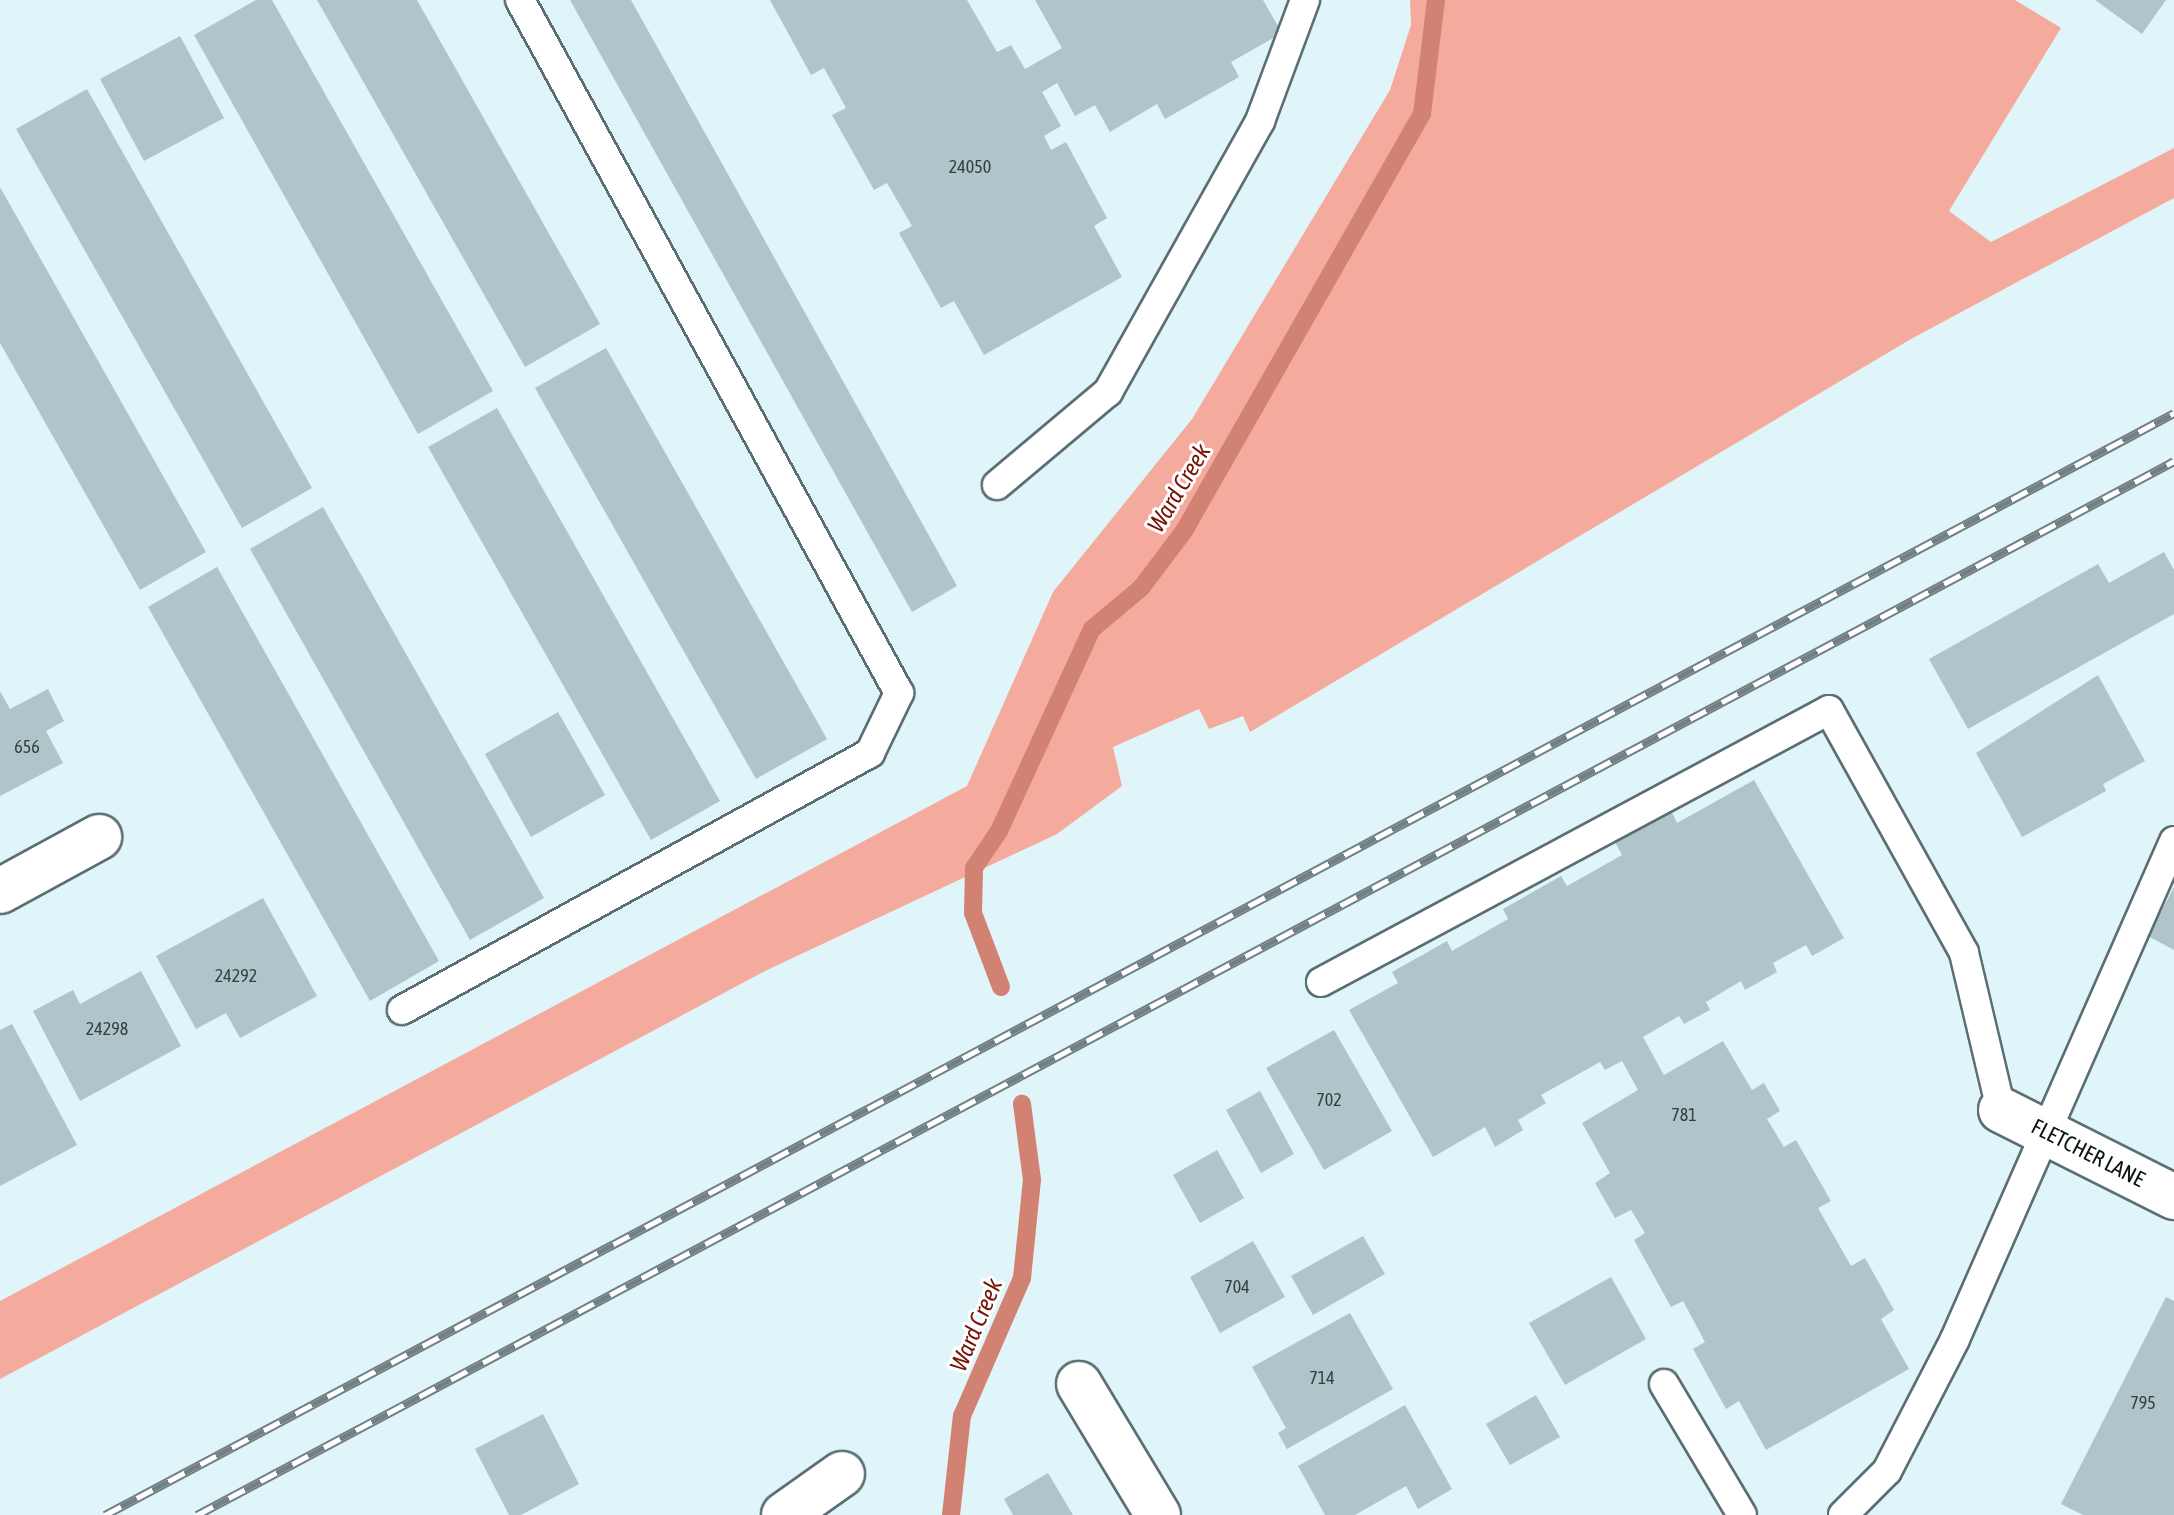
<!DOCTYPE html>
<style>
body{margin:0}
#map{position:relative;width:2174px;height:1515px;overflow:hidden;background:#e0f5fa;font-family:"Asap Condensed",sans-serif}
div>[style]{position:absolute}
.green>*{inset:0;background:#f4ab9d}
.stream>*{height:18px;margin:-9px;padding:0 9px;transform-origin:9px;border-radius:9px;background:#d28272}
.building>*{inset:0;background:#b0c5c9}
.roads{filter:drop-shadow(2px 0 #5b6e73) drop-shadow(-2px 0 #5b6e73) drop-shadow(0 2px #5b6e73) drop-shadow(0 -2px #5b6e73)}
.lane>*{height:28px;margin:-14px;padding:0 14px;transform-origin:14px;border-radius:14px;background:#fff}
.street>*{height:44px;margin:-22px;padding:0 22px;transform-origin:22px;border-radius:22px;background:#fff}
.rail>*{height:9px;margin-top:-4.5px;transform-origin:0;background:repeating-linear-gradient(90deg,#fefefe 0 18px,#727f83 0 36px);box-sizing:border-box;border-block:2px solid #727f83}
span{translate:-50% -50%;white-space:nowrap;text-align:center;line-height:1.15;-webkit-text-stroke:6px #fefefe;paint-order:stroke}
.number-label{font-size:18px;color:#343f41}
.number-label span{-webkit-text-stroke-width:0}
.street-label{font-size:22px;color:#0b1214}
.water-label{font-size:24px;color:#751306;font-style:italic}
</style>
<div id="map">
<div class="green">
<i style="clip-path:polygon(1410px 0,2015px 0,2061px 28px,1949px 211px,1991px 242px,2174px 148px,2174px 198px,1911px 339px,1250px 732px,1243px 716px,1209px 729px,1199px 709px,1113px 747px,1122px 786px,1057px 834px,767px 970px,0 1379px,0 1301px,967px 786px,1053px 592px,1192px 419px,1390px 90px,1411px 25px)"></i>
</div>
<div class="stream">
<i style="left:1001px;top:987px;width:79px;rotate:-110.7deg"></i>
<i style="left:973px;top:913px;width:45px;rotate:-88.7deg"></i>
<i style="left:974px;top:868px;width:45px;rotate:-56deg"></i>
<i style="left:999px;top:831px;width:222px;rotate:-65.3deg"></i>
<i style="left:1092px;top:629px;width:64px;rotate:-39.9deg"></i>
<i style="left:1141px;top:588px;width:71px;rotate:-53deg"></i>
<i style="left:1184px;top:531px;width:480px;rotate:-60.3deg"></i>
<i style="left:1422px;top:114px;width:115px;rotate:-83deg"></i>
<i style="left:951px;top:1515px;width:100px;rotate:-83.7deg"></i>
<i style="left:962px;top:1416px;width:150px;rotate:-66.5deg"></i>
<i style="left:1022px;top:1278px;width:99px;rotate:-84.2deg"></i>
<i style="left:1032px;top:1180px;width:77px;rotate:-97.5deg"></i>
</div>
<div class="building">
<i style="clip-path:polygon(256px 0,272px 0,493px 391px,418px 434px,194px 35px)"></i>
<i style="clip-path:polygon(317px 0,417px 0,600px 324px,525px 367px)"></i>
<i style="clip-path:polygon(570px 0,631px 0,957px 586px,912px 612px)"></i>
<i style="clip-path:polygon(770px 0,967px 0,997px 52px,1011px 45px,1025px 69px,1062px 48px,1035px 0,1263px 0,1282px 33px,1231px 62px,1239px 77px,1165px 119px,1157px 104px,1110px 132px,1095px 105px,1075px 116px,1057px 83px,1042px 92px,1061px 126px,1044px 136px,1051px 150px,1066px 142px,1107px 218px,1094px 226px,1122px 277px,984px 355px,954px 301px,941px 308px,899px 233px,912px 226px,887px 183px,874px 190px,832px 115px,846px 108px,824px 68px,811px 75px)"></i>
<i style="clip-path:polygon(2095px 0,2166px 0,2142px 34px)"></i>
<i style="clip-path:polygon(180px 36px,224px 118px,144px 161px,100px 79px)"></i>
<i style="clip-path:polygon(87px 89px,312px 488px,242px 528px,16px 129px)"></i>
<i style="clip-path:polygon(0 187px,206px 552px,140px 590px,0 343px)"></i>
<i style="clip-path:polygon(606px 348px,827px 739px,756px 779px,535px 388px)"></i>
<i style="clip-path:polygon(497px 408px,720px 801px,651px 840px,428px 447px)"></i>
<i style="clip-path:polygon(323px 507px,544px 898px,470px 940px,250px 549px)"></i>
<i style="clip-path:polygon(2164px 552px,2174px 570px,2174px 614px,1968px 729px,1929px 659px,2098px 564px,2109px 583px)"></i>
<i style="clip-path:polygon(217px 567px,439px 961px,370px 1001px,148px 607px)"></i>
<i style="clip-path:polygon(2098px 675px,2145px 761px,2103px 784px,2106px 791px,2022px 837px,1976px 753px)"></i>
<i style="clip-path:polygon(48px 689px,64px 721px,46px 731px,63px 763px,0 796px,0 691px,10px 709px)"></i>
<i style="clip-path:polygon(558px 712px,605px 795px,531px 837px,485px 754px)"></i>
<i style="clip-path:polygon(1754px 780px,1844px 938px,1812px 956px,1806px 945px,1773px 963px,1777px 972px,1745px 990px,1741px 981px,1706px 1002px,1710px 1010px,1684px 1024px,1679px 1016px,1643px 1037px,1664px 1075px,1723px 1041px,1752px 1090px,1764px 1083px,1780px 1111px,1767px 1119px,1784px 1147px,1796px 1140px,1831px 1201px,1818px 1208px,1851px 1266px,1865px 1258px,1894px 1310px,1881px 1319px,1909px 1369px,1766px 1450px,1739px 1401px,1726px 1409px,1693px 1349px,1705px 1342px,1683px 1301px,1671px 1307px,1634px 1240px,1645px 1233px,1631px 1210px,1615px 1218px,1595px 1183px,1610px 1173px,1582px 1123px,1638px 1090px,1622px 1061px,1605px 1070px,1600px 1062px,1541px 1095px,1546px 1103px,1518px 1120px,1523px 1130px,1495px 1147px,1485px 1127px,1433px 1157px,1349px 1010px,1398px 983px,1392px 972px,1447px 941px,1452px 951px,1508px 919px,1503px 909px,1561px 876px,1567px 886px,1622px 855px,1615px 842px,1671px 810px,1677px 823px)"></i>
<i style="clip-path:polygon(2174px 887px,2174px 950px,2148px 936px)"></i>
<i style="clip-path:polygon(263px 898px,317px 996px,240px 1038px,226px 1013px,196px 1029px,156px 956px)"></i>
<i style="clip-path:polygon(141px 971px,181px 1046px,80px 1101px,33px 1011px,73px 990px,80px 1004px)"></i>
<i style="clip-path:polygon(12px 1024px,77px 1145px,0 1186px,0 1030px)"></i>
<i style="clip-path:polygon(1334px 1030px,1392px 1131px,1324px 1170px,1266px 1068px)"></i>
<i style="clip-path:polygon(1260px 1091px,1294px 1154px,1261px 1173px,1226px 1110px)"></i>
<i style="clip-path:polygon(1217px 1150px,1244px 1198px,1200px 1223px,1173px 1175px)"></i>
<i style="clip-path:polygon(1363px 1236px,1385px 1274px,1313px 1315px,1291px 1276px)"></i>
<i style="clip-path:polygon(1253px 1241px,1285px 1297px,1220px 1333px,1190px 1277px)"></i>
<i style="clip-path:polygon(1611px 1277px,1646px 1339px,1565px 1385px,1529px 1323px)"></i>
<i style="clip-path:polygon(2166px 1297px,2174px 1301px,2174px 1515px,2083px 1515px,2061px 1504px)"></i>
<i style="clip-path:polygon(1350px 1313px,1393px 1389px,1287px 1449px,1278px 1433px,1286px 1428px,1252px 1367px)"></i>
<i style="clip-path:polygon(1536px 1395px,1560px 1437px,1510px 1465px,1486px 1424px)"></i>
<i style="clip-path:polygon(1405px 1405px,1452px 1489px,1418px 1509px,1406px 1486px,1355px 1515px,1325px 1515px,1298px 1466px)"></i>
<i style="clip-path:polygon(543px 1414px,579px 1484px,521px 1515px,509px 1515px,475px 1449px)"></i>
<i style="clip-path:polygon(1048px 1473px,1073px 1515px,1013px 1515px,1004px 1499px)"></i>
</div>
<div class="roads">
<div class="lane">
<i style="left:997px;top:485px;width:145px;rotate:-40deg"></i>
<i style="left:1108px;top:392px;width:311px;rotate:-60.7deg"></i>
<i style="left:1260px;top:121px;width:129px;rotate:-69.6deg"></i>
<i style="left:1321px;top:982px;width:576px;rotate:-28.17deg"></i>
<i style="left:1829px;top:710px;width:278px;rotate:60.9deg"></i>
<i style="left:1964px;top:953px;width:161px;rotate:76.7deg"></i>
<i style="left:402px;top:1010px;width:534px;rotate:-28.77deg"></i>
<i style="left:870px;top:753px;width:67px;rotate:-64.2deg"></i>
<i style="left:899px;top:693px;width:790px;rotate:-118.67deg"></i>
<i style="left:1664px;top:1384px;width:152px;rotate:59.2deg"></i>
<i style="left:1843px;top:1515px;width:62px;rotate:-45deg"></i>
<i style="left:1887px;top:1471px;width:148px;rotate:-62.7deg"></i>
<i style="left:1955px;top:1339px;width:544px;rotate:-66.26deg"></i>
</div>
<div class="street">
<i style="left:0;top:891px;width:113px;rotate:-28.6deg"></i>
<i style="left:2001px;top:1110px;width:194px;rotate:26.7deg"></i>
<i style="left:1079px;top:1384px;width:153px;rotate:58.9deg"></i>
<i style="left:784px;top:1515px;width:71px;rotate:-35.3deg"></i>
</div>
</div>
<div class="rail">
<i style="left:105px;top:1515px;width:2344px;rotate:-28.04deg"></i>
<i style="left:197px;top:1515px;width:2240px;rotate:-28.06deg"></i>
</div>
<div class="number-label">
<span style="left:970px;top:167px">24050</span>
<span style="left:27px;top:747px">656</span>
<span style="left:236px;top:976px">24292</span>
<span style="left:107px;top:1029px">24298</span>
<span style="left:1329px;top:1100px">702</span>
<span style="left:1684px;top:1115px">781</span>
<span style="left:1237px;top:1287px">704</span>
<span style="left:1322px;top:1378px">714</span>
<span style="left:2143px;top:1403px">795</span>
</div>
<div class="street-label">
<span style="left:2088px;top:1153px;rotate:27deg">FLETCHER LANE</span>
</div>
<div class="water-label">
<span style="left:1179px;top:488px;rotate:-59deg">Ward Creek</span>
<span style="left:976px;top:1325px;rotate:-67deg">Ward Creek</span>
</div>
</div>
